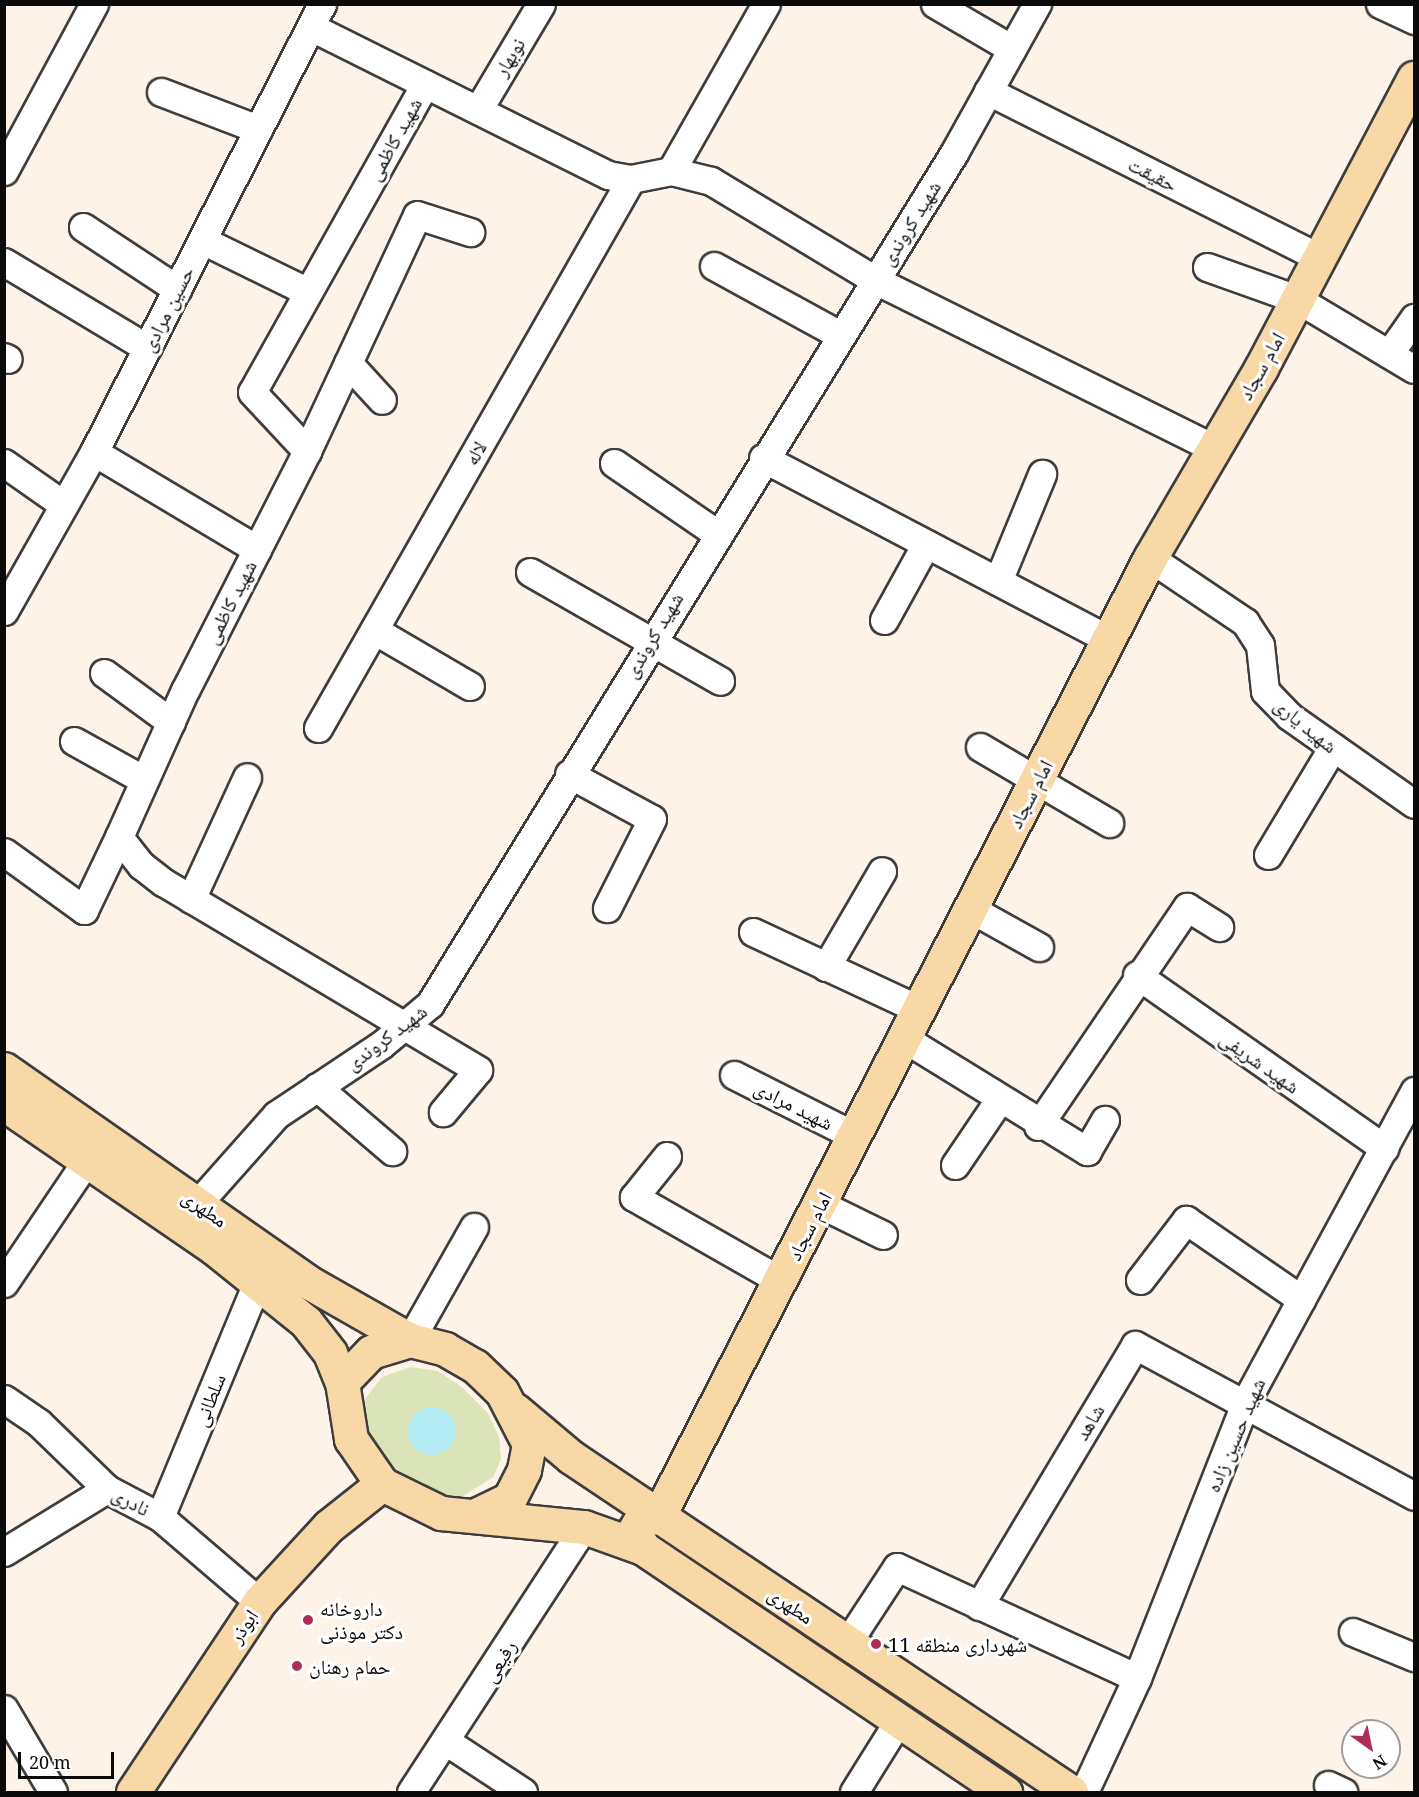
<!DOCTYPE html>
<meta charset="utf-8">
<style>
body{margin:0}
#map{position:relative;width:1419px;height:1797px;overflow:hidden;background:#fdf3e9;font-family:"Noto Serif","Noto Naskh Arabic",serif}
div>[style]{position:absolute}
.green>*{inset:0;background:#dbe4b6}
.water>*{inset:0;background:#b2ebf1}
.round{border-radius:50%}
.roads{filter:drop-shadow(2px 0 #3d3d3d) drop-shadow(-2px 0 #3d3d3d) drop-shadow(0 2px #3d3d3d) drop-shadow(0 -2px #3d3d3d)}
.street>*{height:27px;margin:-13.5px;padding:0 13.5px;transform-origin:13.5px;border-radius:13.5px;background:#fff}
.secondary>*{height:33px;margin:-16.5px;padding:0 16.5px;transform-origin:16.5px;border-radius:16.5px;background:#f9d8a8}
.dots>*{width:16px;height:16px;translate:-50% -50%;box-sizing:border-box;border:3px solid #fff;border-radius:50%}
span{translate:-50% -50%;white-space:nowrap;text-align:center;line-height:1.15;-webkit-text-stroke:6px #fff;paint-order:stroke}
.street-label{font-size:20px;color:#0a0a0a}
.poi-label{font-size:20px;color:#0a0a0a}
.left{translate:0 -50%;text-align:left}
.frame{position:absolute;inset:0;border:6px solid #0a0a0a;pointer-events:none}
.north{position:absolute;left:1341px;top:1719px;width:60px;height:60px;box-sizing:border-box;background:#fff;border:2px solid #9d9d9d;border-radius:50%;rotate:147deg;font-size:16px;font-weight:700;line-height:24px;text-align:center;color:#0a0a0a}
.north::after{content:'';display:block;margin:auto;width:21px;height:27px;background:#ae2e59;clip-path:polygon(50% 0,100% 100%,50% 72%,0 100%)}
.scale{position:absolute;left:18px;top:1752px;width:96px;height:27px;box-sizing:border-box;border:3px solid #0a0a0a;border-top:0;padding-left:8px;font-size:18px;line-height:21px;white-space:nowrap;color:#0a0a0a;-webkit-text-stroke:4px #fff;paint-order:stroke}
</style>
<div id="map">
<div class="green">
<i style="clip-path:polygon(411px 1367px,438px 1371px,463px 1388px,488px 1413px,499px 1437px,501px 1459px,493px 1477px,460px 1498px,429px 1494px,403px 1479px,362px 1428px,362px 1403px,382px 1377px)"></i>
</div>
<div class="water">
<i class="round" style="left:408px;top:1407px;width:48px;height:48px"></i>
</div>
<div class="roads">
<div class="street">
<i style="left:935px;top:4px;width:89px;rotate:30.3deg"></i>
<i style="left:1380px;top:4px;width:38px;rotate:25deg"></i>
<i style="left:311px;top:27px;width:332px;rotate:26.5deg"></i>
<i style="left:608px;top:175px;width:23px;rotate:10deg"></i>
<i style="left:631px;top:179px;width:41px;rotate:-11.3deg"></i>
<i style="left:671px;top:171px;width:41px;rotate:14deg"></i>
<i style="left:711px;top:181px;width:192px;rotate:31.1deg"></i>
<i style="left:875px;top:280px;width:378px;rotate:26.4deg"></i>
<i style="left:425px;top:84px;width:353px;rotate:119.3deg"></i>
<i style="left:252px;top:392px;width:81px;rotate:47deg"></i>
<i style="left:307px;top:451px;width:268px;rotate:117deg"></i>
<i style="left:185px;top:690px;width:161px;rotate:114.2deg"></i>
<i style="left:119px;top:837px;width:36px;rotate:52deg"></i>
<i style="left:141px;top:865px;width:28px;rotate:38deg"></i>
<i style="left:163px;top:882px;width:367px;rotate:30.8deg"></i>
<i style="left:478px;top:1070px;width:55px;rotate:129.8deg"></i>
<i style="left:988px;top:91px;width:369px;rotate:26.7deg"></i>
<i style="left:161px;top:92px;width:104px;rotate:20.9deg"></i>
<i style="left:478px;top:110px;width:123px;rotate:-59.3deg"></i>
<i style="left:4px;top:171px;width:190px;rotate:-61.7deg"></i>
<i style="left:671px;top:171px;width:192px;rotate:-60.4deg"></i>
<i style="left:83px;top:227px;width:113px;rotate:33.4deg"></i>
<i style="left:202px;top:240px;width:118px;rotate:26.1deg"></i>
<i style="left:4px;top:262px;width:167px;rotate:31deg"></i>
<i style="left:714px;top:266px;width:144px;rotate:28.7deg"></i>
<i style="left:1207px;top:267px;width:96px;rotate:19.6deg"></i>
<i style="left:1297px;top:299px;width:136px;rotate:30.9deg"></i>
<i style="left:1389px;top:354px;width:44px;rotate:-55.2deg"></i>
<i style="left:4px;top:357px;width:4px;rotate:27deg"></i>
<i style="left:348px;top:363px;width:50px;rotate:47.4deg"></i>
<i style="left:307px;top:451px;width:260px;rotate:-65deg"></i>
<i style="left:417px;top:215px;width:56px;rotate:17.8deg"></i>
<i style="left:94px;top:452px;width:190px;rotate:30.8deg"></i>
<i style="left:763px;top:458px;width:390px;rotate:27.7deg"></i>
<i style="left:4px;top:463px;width:73px;rotate:35deg"></i>
<i style="left:614px;top:463px;width:124px;rotate:34.5deg"></i>
<i style="left:1150px;top:558px;width:115px;rotate:34deg"></i>
<i style="left:1245px;top:622px;width:27px;rotate:57deg"></i>
<i style="left:1260px;top:645px;width:46px;rotate:83.8deg"></i>
<i style="left:1265px;top:691px;width:35px;rotate:46deg"></i>
<i style="left:1289px;top:716px;width:153px;rotate:35.1deg"></i>
<i style="left:530px;top:572px;width:219px;rotate:29.8deg"></i>
<i style="left:998px;top:581px;width:116px;rotate:-67.6deg"></i>
<i style="left:4px;top:611px;width:183px;rotate:-60.5deg"></i>
<i style="left:94px;top:452px;width:503px;rotate:-63.03deg"></i>
<i style="left:884px;top:620px;width:87px;rotate:-61.1deg"></i>
<i style="left:374px;top:630px;width:111px;rotate:30.3deg"></i>
<i style="left:104px;top:673px;width:83px;rotate:36.2deg"></i>
<i style="left:318px;top:728px;width:632px;rotate:-60.31deg"></i>
<i style="left:74px;top:741px;width:80px;rotate:29.1deg"></i>
<i style="left:980px;top:747px;width:150px;rotate:30.5deg"></i>
<i style="left:569px;top:774px;width:94px;rotate:28.5deg"></i>
<i style="left:652px;top:819px;width:100px;rotate:116.8deg"></i>
<i style="left:4px;top:852px;width:99px;rotate:35.9deg"></i>
<i style="left:84px;top:910px;width:81px;rotate:-64.4deg"></i>
<i style="left:1268px;top:855px;width:126px;rotate:-59deg"></i>
<i style="left:191px;top:899px;width:134px;rotate:-65.3deg"></i>
<i style="left:971px;top:909px;width:78px;rotate:29.2deg"></i>
<i style="left:753px;top:932px;width:184px;rotate:25deg"></i>
<i style="left:826px;top:967px;width:111px;rotate:-59.7deg"></i>
<i style="left:1137px;top:975px;width:302px;rotate:35deg"></i>
<i style="left:905px;top:1039px;width:214px;rotate:31.6deg"></i>
<i style="left:1087px;top:1151px;width:36px;rotate:-60deg"></i>
<i style="left:734px;top:1075px;width:136px;rotate:26.8deg"></i>
<i style="left:317px;top:1087px;width:99px;rotate:40.5deg"></i>
<i style="left:1038px;top:1126px;width:265px;rotate:-55.8deg"></i>
<i style="left:1187px;top:907px;width:38px;rotate:32deg"></i>
<i style="left:667px;top:1156px;width:53px;rotate:128.8deg"></i>
<i style="left:634px;top:1197px;width:169px;rotate:29.7deg"></i>
<i style="left:955px;top:1165px;width:78px;rotate:-55.9deg"></i>
<i style="left:198px;top:1203px;width:118px;rotate:-48.4deg"></i>
<i style="left:276px;top:1115px;width:126px;rotate:-33.7deg"></i>
<i style="left:381px;top:1045px;width:64px;rotate:-39.9deg"></i>
<i style="left:430px;top:1004px;width:999px;rotate:-58.38deg"></i>
<i style="left:954px;top:153px;width:171px;rotate:-60.9deg"></i>
<i style="left:820px;top:1204px;width:70px;rotate:26.2deg"></i>
<i style="left:1140px;top:1280px;width:76px;rotate:-52.5deg"></i>
<i style="left:1186px;top:1220px;width:140px;rotate:34.5deg"></i>
<i style="left:4px;top:1283px;width:148px;rotate:-56deg"></i>
<i style="left:410px;top:1340px;width:130px;rotate:-60.5deg"></i>
<i style="left:4px;top:1399px;width:42px;rotate:34.4deg"></i>
<i style="left:39px;top:1423px;width:95px;rotate:44.1deg"></i>
<i style="left:107px;top:1489px;width:60px;rotate:27.8deg"></i>
<i style="left:160px;top:1517px;width:130px;rotate:40.6deg"></i>
<i style="left:160px;top:1517px;width:253px;rotate:-67.5deg"></i>
<i style="left:4px;top:1552px;width:121px;rotate:-31.5deg"></i>
<i style="left:979px;top:1606px;width:304px;rotate:-59.1deg"></i>
<i style="left:1135px;top:1345px;width:317px;rotate:28.4deg"></i>
<i style="left:1353px;top:1632px;width:66px;rotate:22.3deg"></i>
<i style="left:847px;top:1643px;width:91px;rotate:-56.7deg"></i>
<i style="left:897px;top:1567px;width:264px;rotate:24.8deg"></i>
<i style="left:4px;top:1709px;width:96px;rotate:59.4deg"></i>
<i style="left:447px;top:1742px;width:91px;rotate:33.3deg"></i>
<i style="left:1328px;top:1785px;width:17px;rotate:25deg"></i>
<i style="left:411px;top:1792px;width:316px;rotate:-56.9deg"></i>
<i style="left:854px;top:1792px;width:85px;rotate:-58deg"></i>
<i style="left:1084px;top:1792px;width:126px;rotate:-65.1deg"></i>
<i style="left:1137px;top:1678px;width:298px;rotate:-68.5deg"></i>
<i style="left:1246px;top:1401px;width:353px;rotate:-61.5deg"></i>
</div>
<div class="secondary">
<i style="left:4px;top:1069px;width:371px;rotate:35deg"></i>
<i style="left:308px;top:1282px;width:117px;rotate:29.6deg"></i>
<i style="left:4px;top:1104px;width:255px;rotate:34.4deg"></i>
<i style="left:214px;top:1248px;width:118px;rotate:38.8deg"></i>
<i style="left:306px;top:1322px;width:39px;rotate:52deg"></i>
<i style="left:330px;top:1353px;width:31px;rotate:68deg"></i>
<i style="left:342px;top:1382px;width:58px;rotate:81deg"></i>
<i style="left:351px;top:1439px;width:55px;rotate:55.4deg"></i>
<i style="left:382px;top:1484px;width:66px;rotate:26.2deg"></i>
<i style="left:441px;top:1513px;width:144px;rotate:5.6deg"></i>
<i style="left:584px;top:1527px;width:63px;rotate:19.6deg"></i>
<i style="left:643px;top:1548px;width:437px;rotate:34deg"></i>
<i style="left:342px;top:1382px;width:42px;rotate:-46deg"></i>
<i style="left:371px;top:1352px;width:41px;rotate:-17.1deg"></i>
<i style="left:410px;top:1340px;width:36px;rotate:14deg"></i>
<i style="left:445px;top:1349px;width:34px;rotate:30deg"></i>
<i style="left:475px;top:1366px;width:37px;rotate:44deg"></i>
<i style="left:502px;top:1392px;width:59px;rotate:62.6deg"></i>
<i style="left:529px;top:1444px;width:26px;rotate:101deg"></i>
<i style="left:524px;top:1470px;width:33px;rotate:117deg"></i>
<i style="left:509px;top:1499px;width:34px;rotate:154deg"></i>
<i style="left:515px;top:1410px;width:73px;rotate:40deg"></i>
<i style="left:571px;top:1457px;width:602px;rotate:33.82deg"></i>
<i style="left:643px;top:1548px;width:19px;rotate:-118deg"></i>
<i style="left:634px;top:1531px;width:14px;rotate:-60deg"></i>
<i style="left:641px;top:1519px;width:17px;rotate:-7deg"></i>
<i style="left:658px;top:1517px;width:1078px;rotate:-62.84deg"></i>
<i style="left:1150px;top:558px;width:220px;rotate:-59.7deg"></i>
<i style="left:1261px;top:368px;width:328px;rotate:-62.2deg"></i>
<i style="left:133px;top:1792px;width:228px;rotate:-56.4deg"></i>
<i style="left:259px;top:1602px;width:103px;rotate:-47.4deg"></i>
<i style="left:329px;top:1526px;width:68px;rotate:-38.4deg"></i>
</div>
</div>
<div class="dots">
<i style="left:308px;top:1620px;background:#ae2e59"></i>
<i style="left:876px;top:1644px;background:#ae2e59"></i>
<i style="left:297px;top:1666px;background:#ae2e59"></i>
</div>
<div class="street-label">
<span style="left:509px;top:57px;rotate:-59deg">نوبهار</span>
<span style="left:394px;top:139px;rotate:-61deg">شهید کاظمی</span>
<span style="left:1153px;top:174px;rotate:27deg">حقیقت</span>
<span style="left:910px;top:223px;rotate:-58deg">شهید کروندی</span>
<span style="left:167px;top:309px;rotate:-63deg">حسین مرادی</span>
<span style="left:1261px;top:366px;rotate:-61deg">امام سجاد</span>
<span style="left:475px;top:453px;rotate:-60deg">لاله</span>
<span style="left:230px;top:602px;rotate:-63deg">شهید کاظمی</span>
<span style="left:653px;top:635px;rotate:-59deg">شهید کروندی</span>
<span style="left:1306px;top:725px;rotate:39deg">شهید یاری</span>
<span style="left:1030px;top:794px;rotate:-63deg">امام سجاد</span>
<span style="left:386px;top:1037px;rotate:-37deg">شهید کروندی</span>
<span style="left:1260px;top:1062px;rotate:35deg">شهید شریفی</span>
<span style="left:794px;top:1105px;rotate:27deg">شهید مرادی</span>
<span style="left:205px;top:1208px;rotate:35deg">مطهری</span>
<span style="left:809px;top:1226px;rotate:-63deg">امام سجاد</span>
<span style="left:209px;top:1400px;rotate:-68deg">سلطانی</span>
<span style="left:1089px;top:1422px;rotate:-59deg">شاهد</span>
<span style="left:1235px;top:1435px;rotate:-67deg">شهید حسین زاده</span>
<span style="left:131px;top:1501px;rotate:28deg">نادری</span>
<span style="left:791px;top:1605px;rotate:34deg">مطهری</span>
<span style="left:243px;top:1626px;rotate:-56deg">ابوذر</span>
<span style="left:499px;top:1661px;rotate:-58deg">رفیعی</span>
</div>
<div class="poi-label">
<span class="left" style="left:320px;top:1620px">داروخانه<br>دکتر موذنی</span>
<span class="left" style="left:888px;top:1644px">شهرداری منطقه 11</span>
<span class="left" style="left:309px;top:1666px">حمام رهنان</span>
</div>
<div class="frame"></div>
<div class="north">N</div>
<div class="scale">20 m</div>
</div>
